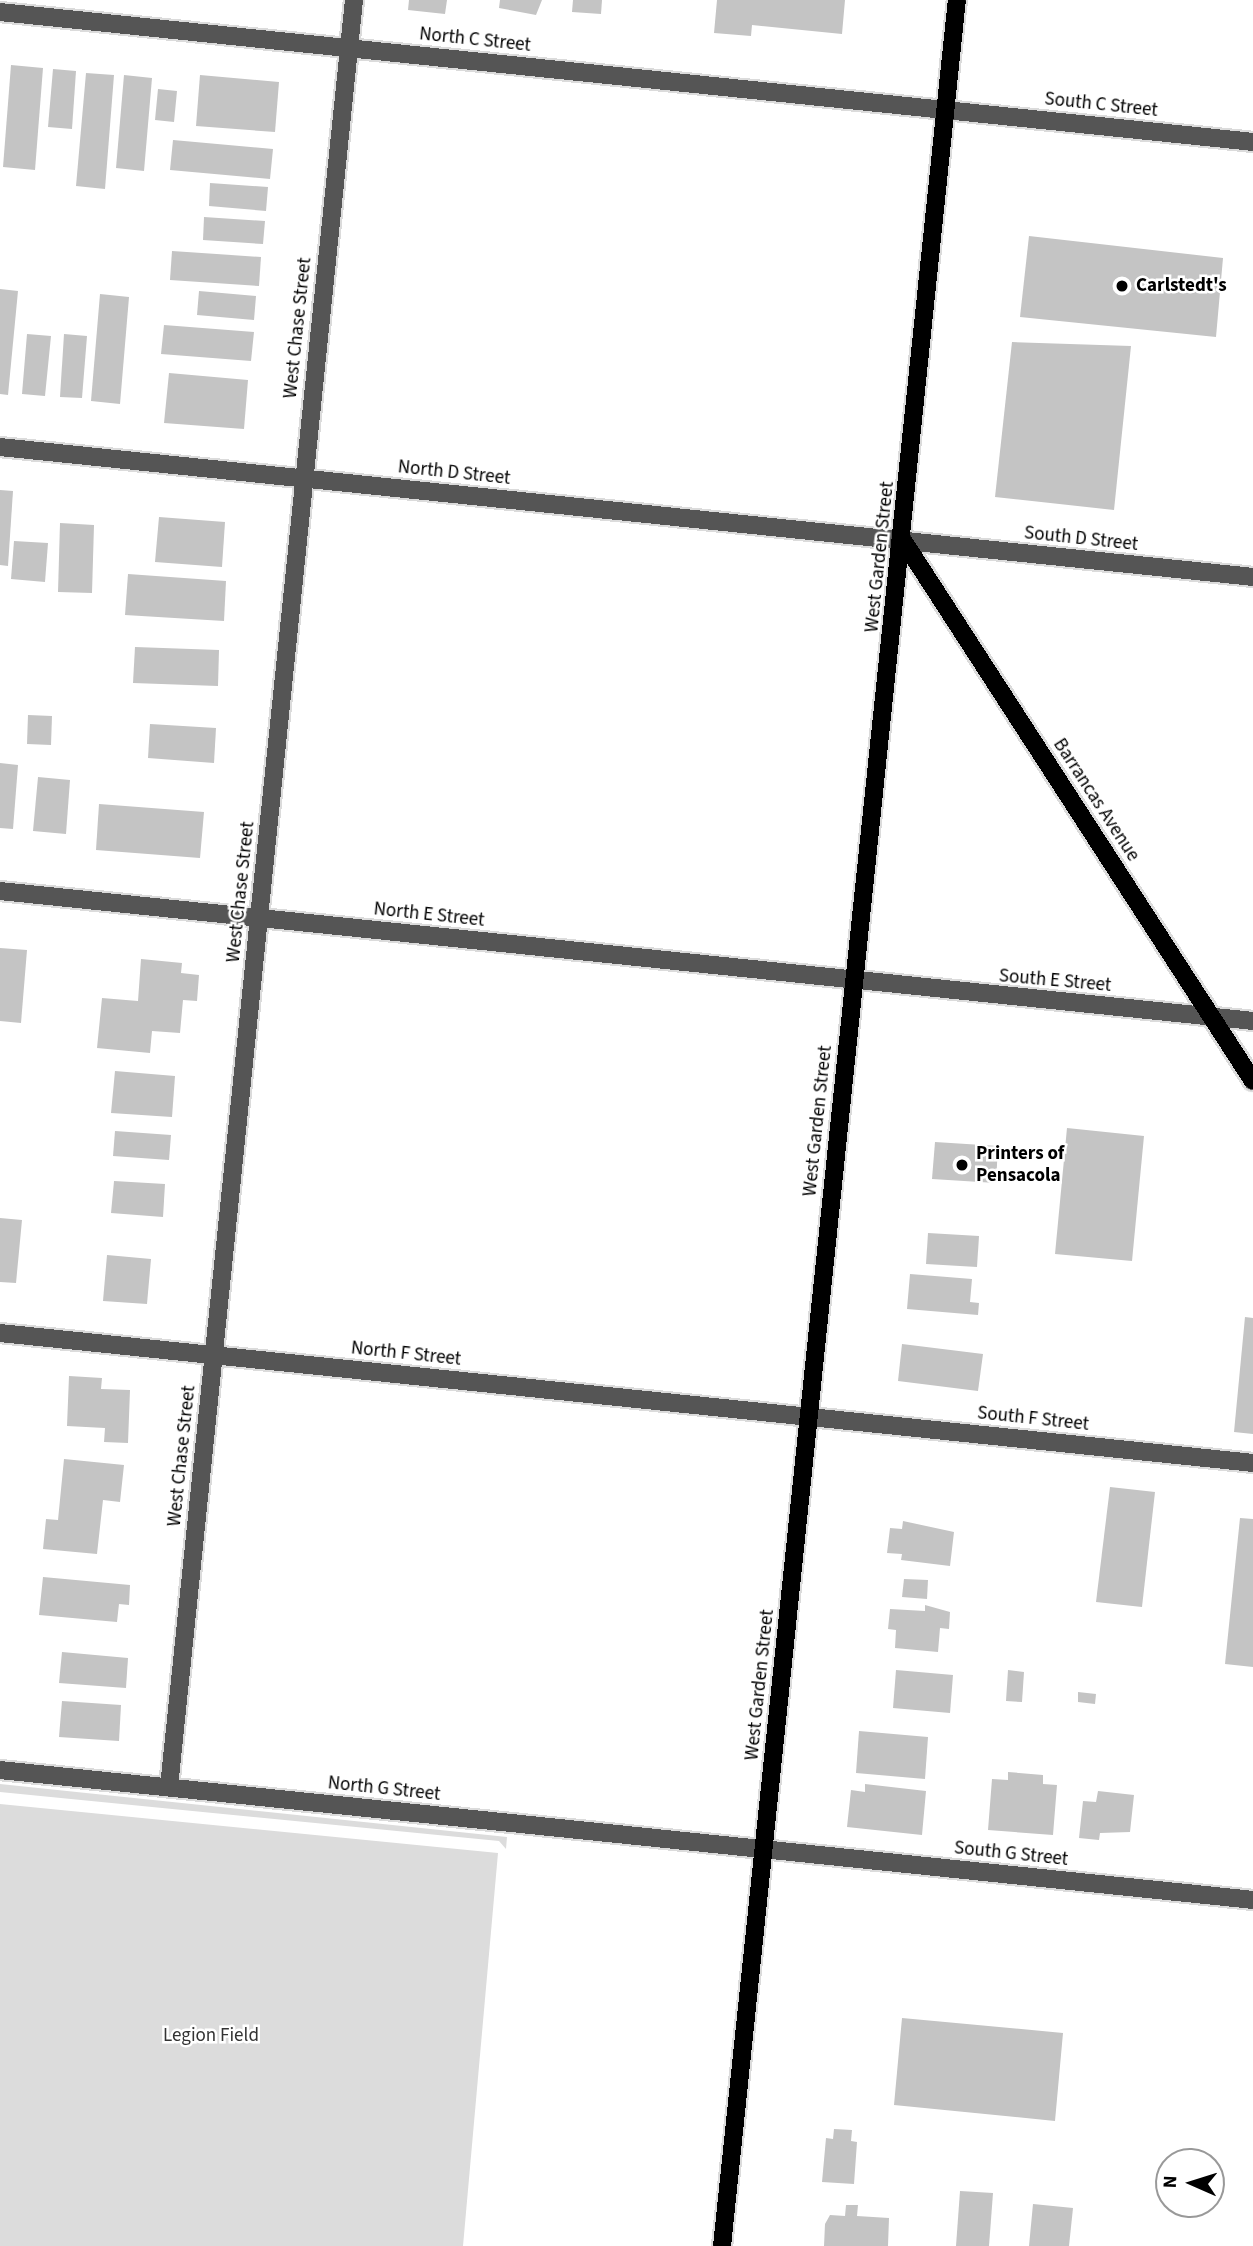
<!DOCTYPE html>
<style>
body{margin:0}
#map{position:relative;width:1253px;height:2246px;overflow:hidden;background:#fff;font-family:"Source Sans 3",sans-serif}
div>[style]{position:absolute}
.green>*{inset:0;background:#dcdcdc}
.building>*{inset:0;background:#c4c4c4}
.roads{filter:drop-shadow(2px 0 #dbdbdb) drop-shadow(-2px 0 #dbdbdb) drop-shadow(0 2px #dbdbdb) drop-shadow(0 -2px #dbdbdb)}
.minor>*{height:18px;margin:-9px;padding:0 9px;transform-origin:9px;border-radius:9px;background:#555}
.major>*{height:18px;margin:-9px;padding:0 9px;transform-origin:9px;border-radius:9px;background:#000}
.dots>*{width:19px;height:19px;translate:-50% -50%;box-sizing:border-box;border:4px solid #fff;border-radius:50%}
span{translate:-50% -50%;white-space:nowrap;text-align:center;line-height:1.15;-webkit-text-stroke:5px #fff;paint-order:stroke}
.street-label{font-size:19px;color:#000}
.poi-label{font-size:19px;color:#000;font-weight:700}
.left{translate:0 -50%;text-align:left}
.park-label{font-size:19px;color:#333}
.north{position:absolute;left:1155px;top:2148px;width:70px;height:70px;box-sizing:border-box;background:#fff;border:2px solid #999;border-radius:50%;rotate:273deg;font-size:19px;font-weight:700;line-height:28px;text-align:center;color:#000}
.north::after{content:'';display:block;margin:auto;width:24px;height:32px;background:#000;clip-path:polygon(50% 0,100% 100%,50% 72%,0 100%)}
</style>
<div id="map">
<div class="green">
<i style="clip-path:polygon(0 1784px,507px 1837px,506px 1849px,499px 1841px,0 1792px)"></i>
<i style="clip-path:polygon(0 1804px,498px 1853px,463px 2246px,0 2246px)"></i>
</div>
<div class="building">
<i style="clip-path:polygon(409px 0,447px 0,445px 14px,408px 10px)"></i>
<i style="clip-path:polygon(500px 0,542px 0,536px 15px,499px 8px)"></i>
<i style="clip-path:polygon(573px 0,602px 0,601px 14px,572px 12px)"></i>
<i style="clip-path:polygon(717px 0,845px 0,842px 34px,752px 25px,751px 36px,714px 33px)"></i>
<i style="clip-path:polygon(11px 65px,43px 68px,35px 170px,3px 167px)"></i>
<i style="clip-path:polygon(53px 69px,76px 71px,72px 129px,48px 127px)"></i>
<i style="clip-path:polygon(86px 73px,114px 75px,105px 189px,76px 186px)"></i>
<i style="clip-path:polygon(124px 75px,152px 78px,144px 171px,116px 168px)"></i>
<i style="clip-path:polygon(200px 75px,279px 82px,275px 132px,196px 126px)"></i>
<i style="clip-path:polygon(158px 89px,177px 91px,174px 122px,155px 120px)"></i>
<i style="clip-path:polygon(173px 140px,273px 149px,270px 179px,170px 170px)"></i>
<i style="clip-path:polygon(210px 183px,268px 187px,266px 211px,209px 206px)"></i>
<i style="clip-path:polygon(204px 217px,265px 221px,263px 244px,203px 240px)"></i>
<i style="clip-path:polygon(1029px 236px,1223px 258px,1216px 337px,1020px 317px)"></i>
<i style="clip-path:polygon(172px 251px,261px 257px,259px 286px,170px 280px)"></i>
<i style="clip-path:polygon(0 289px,18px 291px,8px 395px,0 394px)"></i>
<i style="clip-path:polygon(199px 291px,256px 296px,254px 320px,197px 315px)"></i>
<i style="clip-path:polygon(100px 294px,129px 297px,120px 404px,91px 401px)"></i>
<i style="clip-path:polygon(164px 325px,254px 332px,251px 361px,161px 354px)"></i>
<i style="clip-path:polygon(27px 334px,51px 336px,45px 396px,22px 394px)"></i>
<i style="clip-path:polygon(64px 334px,87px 336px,82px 398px,60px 397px)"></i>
<i style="clip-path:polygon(1012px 342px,1131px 346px,1114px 510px,995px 497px)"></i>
<i style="clip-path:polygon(169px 373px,248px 380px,244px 429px,164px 423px)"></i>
<i style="clip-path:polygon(0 490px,13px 491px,8px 566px,0 565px)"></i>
<i style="clip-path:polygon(159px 517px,225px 522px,222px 567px,155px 562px)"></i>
<i style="clip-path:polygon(60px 523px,94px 525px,92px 593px,58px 592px)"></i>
<i style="clip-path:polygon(14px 541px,48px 543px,45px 582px,11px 579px)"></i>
<i style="clip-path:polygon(128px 574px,226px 581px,224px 621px,125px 615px)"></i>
<i style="clip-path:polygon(135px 647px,219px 650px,218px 686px,133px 683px)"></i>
<i style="clip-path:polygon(28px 715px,52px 716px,51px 745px,27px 744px)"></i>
<i style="clip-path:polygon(150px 724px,216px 728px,214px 763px,148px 758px)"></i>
<i style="clip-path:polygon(0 763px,18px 765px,13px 829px,0 828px)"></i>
<i style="clip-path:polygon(38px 777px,70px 780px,66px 834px,33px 831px)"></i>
<i style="clip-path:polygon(99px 804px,204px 812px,200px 858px,96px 850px)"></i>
<i style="clip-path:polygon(0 948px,27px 950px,21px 1023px,0 1021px)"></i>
<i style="clip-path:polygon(141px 959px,182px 963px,181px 973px,199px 975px,197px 1001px,183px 1000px,180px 1033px,152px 1031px,150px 1053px,97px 1048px,102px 998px,138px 1001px)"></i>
<i style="clip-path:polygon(115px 1071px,175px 1076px,172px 1117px,111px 1113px)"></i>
<i style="clip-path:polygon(1067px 1128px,1144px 1136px,1132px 1261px,1055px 1254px)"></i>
<i style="clip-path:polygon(115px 1131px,171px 1135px,169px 1160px,113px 1156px)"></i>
<i style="clip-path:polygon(935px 1142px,998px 1146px,996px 1183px,932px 1179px)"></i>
<i style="clip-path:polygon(114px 1181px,165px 1184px,163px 1217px,111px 1213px)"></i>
<i style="clip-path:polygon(0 1218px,22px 1220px,16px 1283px,0 1282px)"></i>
<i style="clip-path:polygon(928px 1233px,979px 1236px,977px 1267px,926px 1264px)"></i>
<i style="clip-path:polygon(107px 1255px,151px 1259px,147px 1304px,103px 1301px)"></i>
<i style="clip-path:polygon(910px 1274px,972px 1279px,970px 1302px,979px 1303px,978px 1315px,907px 1309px)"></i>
<i style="clip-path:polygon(1245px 1317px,1253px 1318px,1253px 1434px,1234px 1432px)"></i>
<i style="clip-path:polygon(902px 1344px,983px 1354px,978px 1391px,898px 1381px)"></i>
<i style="clip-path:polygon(69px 1376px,102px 1378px,101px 1389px,130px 1390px,128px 1443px,104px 1442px,105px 1428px,67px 1426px)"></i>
<i style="clip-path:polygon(64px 1459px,124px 1465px,120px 1502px,103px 1500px,97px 1554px,43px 1549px,46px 1519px,58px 1520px)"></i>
<i style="clip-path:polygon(1110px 1487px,1155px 1492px,1142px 1607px,1096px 1602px)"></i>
<i style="clip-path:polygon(1240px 1518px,1253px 1519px,1253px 1667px,1225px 1664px)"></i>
<i style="clip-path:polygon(903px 1521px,954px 1532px,950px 1566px,901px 1560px,902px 1554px,887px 1553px,890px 1528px,902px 1529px)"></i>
<i style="clip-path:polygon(43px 1577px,130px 1585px,129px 1605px,119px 1604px,117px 1622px,39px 1615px)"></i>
<i style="clip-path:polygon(904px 1579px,928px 1580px,927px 1599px,902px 1597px)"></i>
<i style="clip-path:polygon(925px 1605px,950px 1612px,949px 1629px,940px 1628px,938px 1652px,895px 1648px,896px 1630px,888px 1629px,890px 1609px,925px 1611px)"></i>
<i style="clip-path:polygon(62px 1652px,128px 1658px,126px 1688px,59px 1683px)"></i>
<i style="clip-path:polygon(896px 1670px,953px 1675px,950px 1713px,893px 1708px)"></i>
<i style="clip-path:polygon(1008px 1670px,1024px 1672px,1022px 1702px,1006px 1701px)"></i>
<i style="clip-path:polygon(1078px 1692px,1096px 1694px,1095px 1704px,1078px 1702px)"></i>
<i style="clip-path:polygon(62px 1701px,121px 1705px,119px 1741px,59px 1737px)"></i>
<i style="clip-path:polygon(859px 1731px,928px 1737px,925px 1779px,856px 1773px)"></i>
<i style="clip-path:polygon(1008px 1772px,1043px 1775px,1043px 1784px,1057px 1785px,1053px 1835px,988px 1830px,992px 1779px,1008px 1780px)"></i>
<i style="clip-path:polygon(865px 1784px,926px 1791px,922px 1835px,847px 1827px,851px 1790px,865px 1792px)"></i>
<i style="clip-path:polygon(1098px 1791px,1134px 1795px,1130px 1832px,1100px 1833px,1099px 1840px,1079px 1838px,1083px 1801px,1096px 1802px)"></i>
<i style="clip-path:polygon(902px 2018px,1063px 2033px,1055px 2121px,894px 2105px)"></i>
<i style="clip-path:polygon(834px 2129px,852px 2130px,851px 2141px,857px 2142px,854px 2184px,822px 2182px,826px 2138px,833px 2139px)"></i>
<i style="clip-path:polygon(960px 2191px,993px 2193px,989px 2246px,956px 2246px)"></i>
<i style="clip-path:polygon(1033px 2204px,1073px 2208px,1069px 2246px,1029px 2246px)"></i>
<i style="clip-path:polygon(846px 2205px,858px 2205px,857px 2216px,889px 2218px,888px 2246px,824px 2246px,825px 2224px,830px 2215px,845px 2216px)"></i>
</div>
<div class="roads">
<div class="minor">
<i style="left:0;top:12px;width:1260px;rotate:5.92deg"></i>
<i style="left:0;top:447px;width:1260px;rotate:5.92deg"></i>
<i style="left:0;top:891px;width:1260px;rotate:5.92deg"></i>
<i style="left:0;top:1333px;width:1260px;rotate:5.92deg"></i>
<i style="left:0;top:1770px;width:1260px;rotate:5.92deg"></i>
<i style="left:169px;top:1787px;width:1797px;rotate:-84.09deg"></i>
</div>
<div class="major">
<i style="left:904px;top:542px;width:642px;rotate:57.08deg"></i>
<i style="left:722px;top:2246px;width:2258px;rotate:-84.03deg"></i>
</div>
</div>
<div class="dots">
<i style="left:1122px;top:286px;background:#000"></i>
<i style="left:962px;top:1165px;background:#000"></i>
</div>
<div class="street-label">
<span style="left:475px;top:40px;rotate:6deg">North C Street</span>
<span style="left:1101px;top:105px;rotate:6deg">South C Street</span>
<span style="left:298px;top:328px;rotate:-84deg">West Chase Street</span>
<span style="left:454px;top:473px;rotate:6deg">North D Street</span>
<span style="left:1081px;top:539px;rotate:6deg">South D Street</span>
<span style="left:880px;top:557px;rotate:-84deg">West Garden Street</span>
<span style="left:1096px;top:800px;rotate:57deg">Barrancas Avenue</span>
<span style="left:241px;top:892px;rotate:-84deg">West Chase Street</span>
<span style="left:429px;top:915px;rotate:6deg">North E Street</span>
<span style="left:1055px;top:981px;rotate:5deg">South E Street</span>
<span style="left:818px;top:1121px;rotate:-84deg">West Garden Street</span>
<span style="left:406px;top:1354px;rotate:6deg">North F Street</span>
<span style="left:1033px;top:1419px;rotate:6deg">South F Street</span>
<span style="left:182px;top:1456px;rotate:-84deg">West Chase Street</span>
<span style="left:760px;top:1685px;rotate:-84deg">West Garden Street</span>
<span style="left:384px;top:1789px;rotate:6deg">North G Street</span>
<span style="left:1011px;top:1854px;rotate:6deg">South G Street</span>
</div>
<div class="poi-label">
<span class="left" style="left:1136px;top:286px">Carlstedt's</span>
<span class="left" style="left:976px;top:1165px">Printers of<br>Pensacola</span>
</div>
<div class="park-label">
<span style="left:211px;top:2036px">Legion Field</span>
</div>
<div class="north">N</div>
</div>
